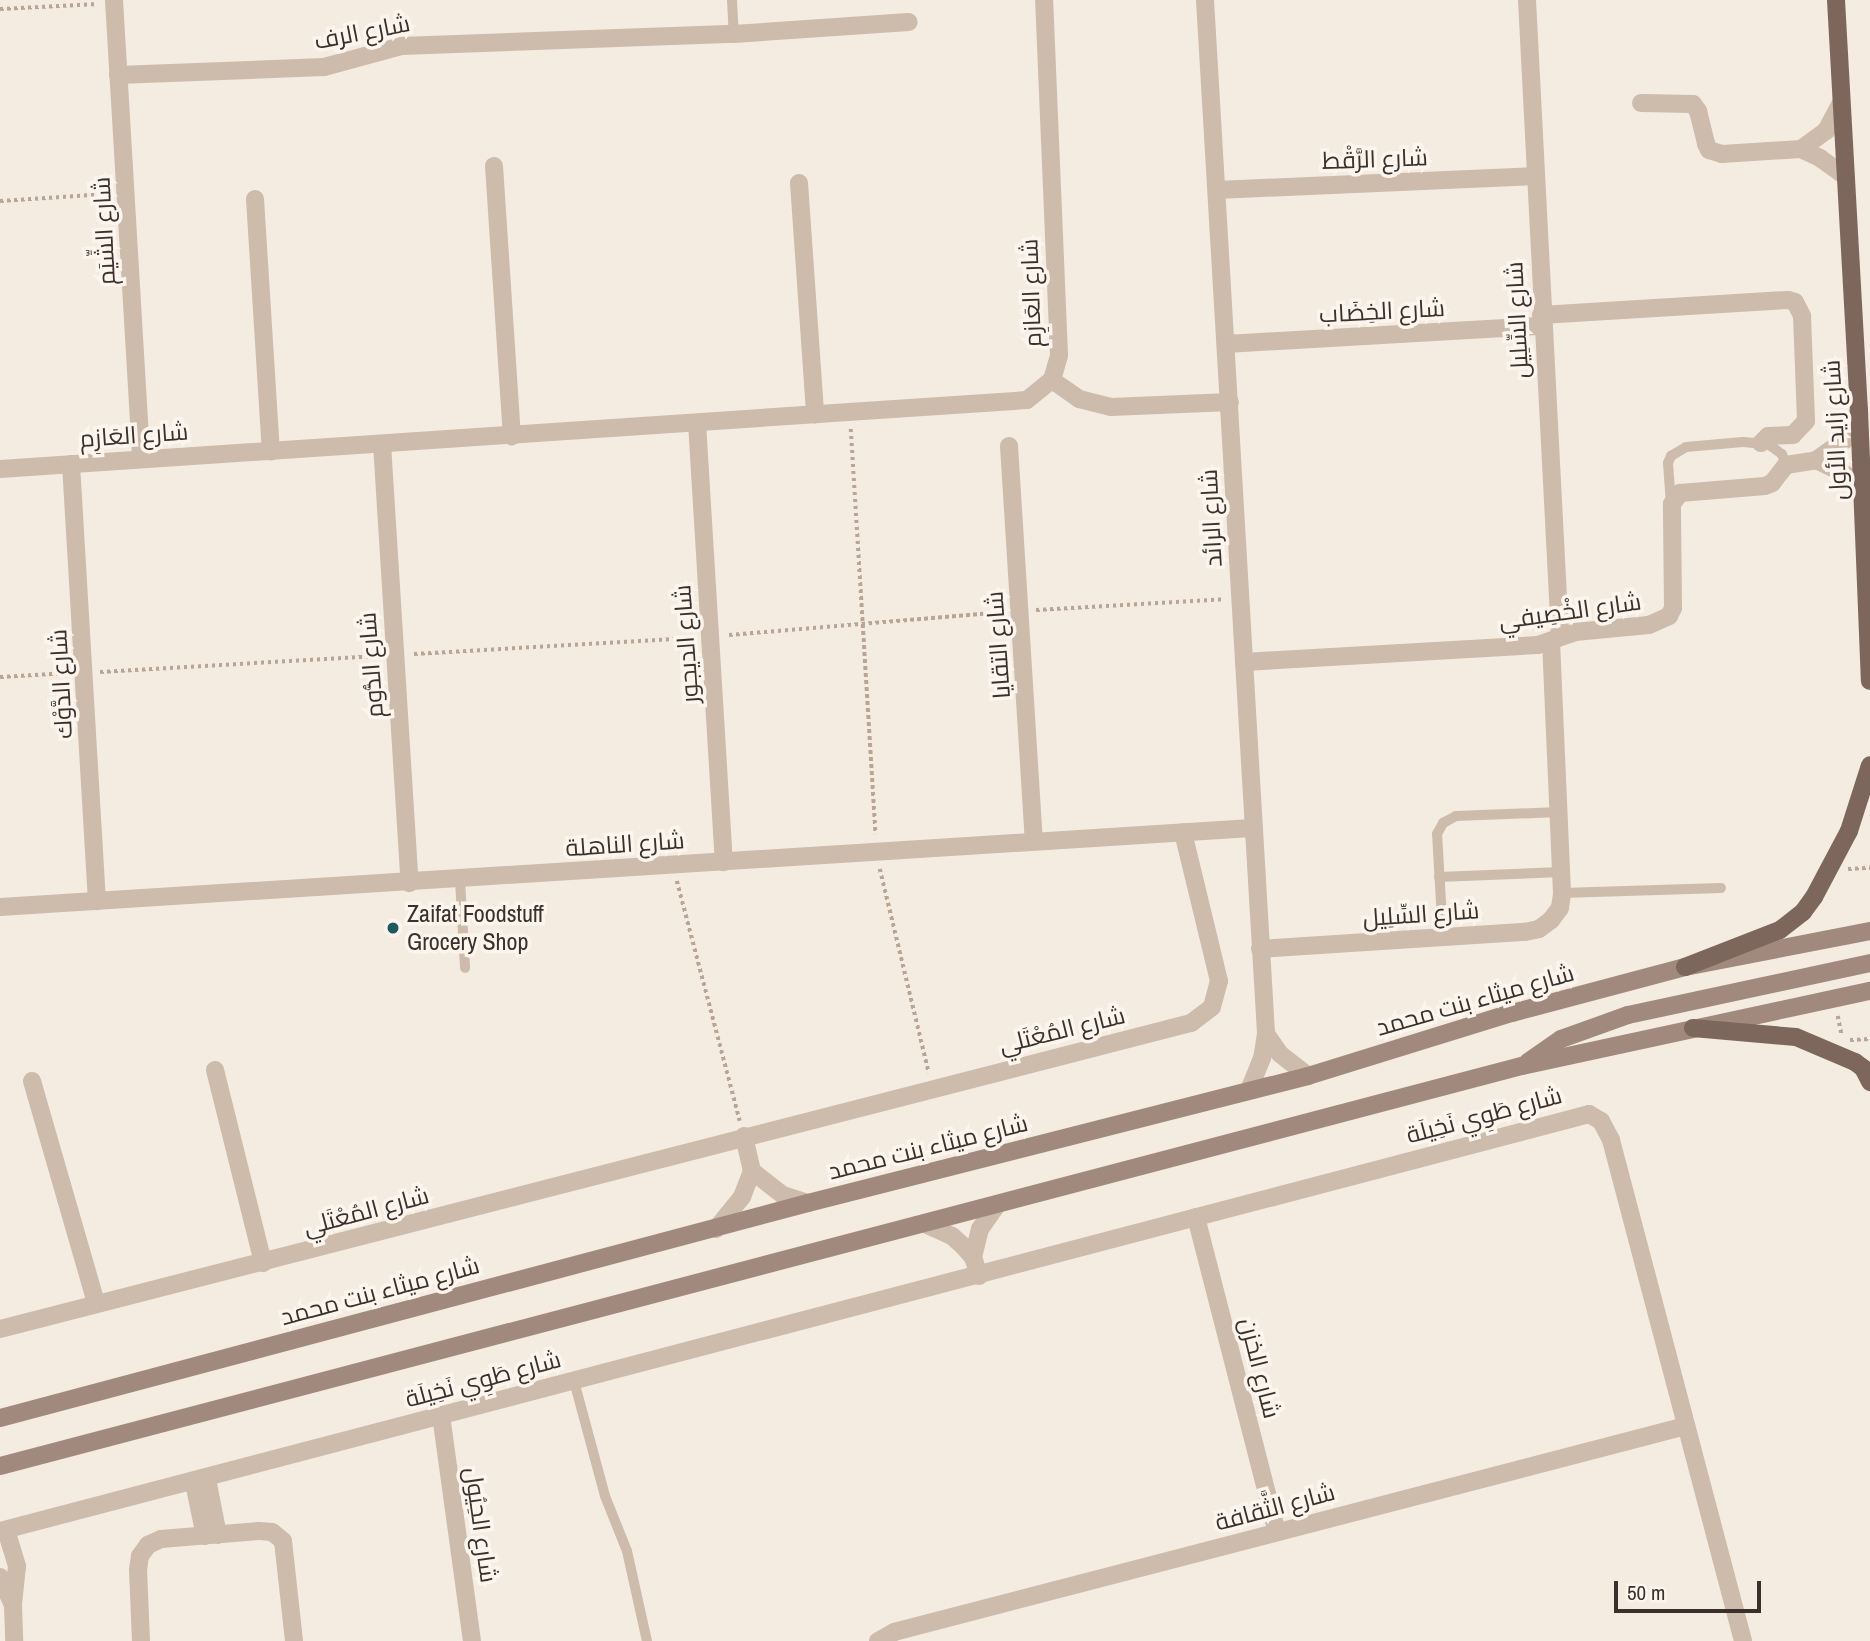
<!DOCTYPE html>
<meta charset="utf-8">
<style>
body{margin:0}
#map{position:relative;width:1870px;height:1641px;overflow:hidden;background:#f4ebe1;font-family:"Archivo Narrow",Cairo,sans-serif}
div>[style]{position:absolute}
.path>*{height:3.5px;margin-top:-1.75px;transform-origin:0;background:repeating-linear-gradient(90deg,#b9a596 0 3.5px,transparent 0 7px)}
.service>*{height:10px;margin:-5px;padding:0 5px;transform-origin:5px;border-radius:5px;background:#cdbbac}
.minor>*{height:18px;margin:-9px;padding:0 9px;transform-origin:9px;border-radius:9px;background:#cdbbac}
.secondary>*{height:18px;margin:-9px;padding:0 9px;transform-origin:9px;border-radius:9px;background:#a18a7d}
.primary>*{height:18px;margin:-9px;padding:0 9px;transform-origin:9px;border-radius:9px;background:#7d675c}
.dots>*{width:19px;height:19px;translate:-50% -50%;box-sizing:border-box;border:4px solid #fbf5ee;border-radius:50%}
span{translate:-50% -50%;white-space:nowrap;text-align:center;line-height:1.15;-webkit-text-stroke:7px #fbf5ee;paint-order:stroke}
.street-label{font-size:24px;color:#3b302b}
.poi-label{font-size:24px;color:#3b302b}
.left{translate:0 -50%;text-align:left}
.scale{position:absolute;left:1614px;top:1581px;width:147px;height:32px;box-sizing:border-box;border:4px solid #3b302b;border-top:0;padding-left:9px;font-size:21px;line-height:24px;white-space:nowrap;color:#3b302b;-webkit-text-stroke:5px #fbf5ee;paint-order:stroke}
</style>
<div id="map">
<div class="path">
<i style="left:0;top:9px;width:98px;rotate:-2.9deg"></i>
<i style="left:0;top:201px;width:107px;rotate:-3.7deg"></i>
<i style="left:851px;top:429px;width:406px;rotate:86.5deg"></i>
<i style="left:1036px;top:610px;width:188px;rotate:-3.3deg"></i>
<i style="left:729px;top:635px;width:276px;rotate:-4.8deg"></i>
<i style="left:414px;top:654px;width:279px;rotate:-3.3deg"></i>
<i style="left:100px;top:672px;width:279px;rotate:-3.3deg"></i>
<i style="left:0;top:677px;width:68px;rotate:-3.4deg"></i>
<i style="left:880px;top:869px;width:210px;rotate:76.5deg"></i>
<i style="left:1848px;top:869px;width:22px;rotate:-3deg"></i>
<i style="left:677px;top:881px;width:248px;rotate:75.3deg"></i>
<i style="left:1838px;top:1016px;width:20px;rotate:79deg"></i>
<i style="left:1850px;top:1040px;width:20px;rotate:-3deg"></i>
</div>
<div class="service">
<i style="left:732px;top:0;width:34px;rotate:87deg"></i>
<i style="left:1671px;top:504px;width:41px;rotate:-94.2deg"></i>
<i style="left:1668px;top:463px;width:8px;rotate:-67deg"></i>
<i style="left:1671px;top:456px;width:17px;rotate:-31deg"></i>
<i style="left:1686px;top:447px;width:57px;rotate:-5deg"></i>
<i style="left:1743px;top:442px;width:25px;rotate:5deg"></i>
<i style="left:1768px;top:444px;width:17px;rotate:36deg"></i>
<i style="left:1782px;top:454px;width:12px;rotate:70deg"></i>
<i style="left:1439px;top:877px;width:123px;rotate:-2.3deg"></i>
<i style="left:460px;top:880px;width:88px;rotate:86.7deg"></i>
<i style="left:1562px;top:893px;width:159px;rotate:-1.8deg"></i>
<i style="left:1443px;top:937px;width:103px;rotate:-93.3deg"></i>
<i style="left:1437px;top:834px;width:13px;rotate:-61deg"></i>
<i style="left:1443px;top:823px;width:15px;rotate:-28deg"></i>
<i style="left:1456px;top:816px;width:103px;rotate:-2.2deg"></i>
<i style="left:574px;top:1381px;width:119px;rotate:74.9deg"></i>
<i style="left:605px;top:1496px;width:59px;rotate:68.2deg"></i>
<i style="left:627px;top:1551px;width:92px;rotate:77.5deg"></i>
</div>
<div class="minor">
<i style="left:114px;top:0;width:459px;rotate:86.6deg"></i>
<i style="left:1205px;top:0;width:1036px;rotate:86.62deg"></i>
<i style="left:1266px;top:1034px;width:24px;rotate:99deg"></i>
<i style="left:1262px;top:1058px;width:35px;rotate:112deg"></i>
<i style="left:1527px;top:0;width:638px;rotate:87.03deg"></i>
<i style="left:118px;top:75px;width:206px;rotate:-2.2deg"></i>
<i style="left:324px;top:67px;width:81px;rotate:-15.1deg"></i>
<i style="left:402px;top:46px;width:332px;rotate:-2.1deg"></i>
<i style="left:734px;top:34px;width:175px;rotate:-3.9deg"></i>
<i style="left:1641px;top:103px;width:52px;rotate:1.1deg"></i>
<i style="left:1693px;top:104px;width:9px;rotate:54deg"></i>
<i style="left:1698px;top:111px;width:34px;rotate:76deg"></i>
<i style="left:1706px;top:144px;width:7px;rotate:63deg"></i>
<i style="left:1709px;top:150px;width:14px;rotate:17deg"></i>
<i style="left:1722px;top:154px;width:79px;rotate:-3.6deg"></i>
<i style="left:1801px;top:149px;width:31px;rotate:-36deg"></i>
<i style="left:1826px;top:131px;width:32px;rotate:-62deg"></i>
<i style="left:1801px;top:149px;width:21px;rotate:25deg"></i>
<i style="left:1820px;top:158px;width:32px;rotate:36deg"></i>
<i style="left:494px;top:166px;width:271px;rotate:86.2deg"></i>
<i style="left:799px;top:183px;width:232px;rotate:86deg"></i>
<i style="left:1217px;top:190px;width:318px;rotate:-2.5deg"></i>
<i style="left:255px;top:199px;width:253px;rotate:86.4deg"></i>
<i style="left:1541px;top:315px;width:247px;rotate:-3.5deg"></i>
<i style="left:1788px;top:300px;width:7px;rotate:16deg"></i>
<i style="left:1795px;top:302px;width:16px;rotate:63deg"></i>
<i style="left:1802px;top:316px;width:105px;rotate:87.8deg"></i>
<i style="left:1806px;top:421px;width:19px;rotate:133deg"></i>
<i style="left:1793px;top:435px;width:25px;rotate:178deg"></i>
<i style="left:1768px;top:436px;width:10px;rotate:135deg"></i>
<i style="left:1226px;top:344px;width:317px;rotate:-3.3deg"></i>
<i style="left:1052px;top:380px;width:33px;rotate:35deg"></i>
<i style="left:1079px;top:399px;width:33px;rotate:14deg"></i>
<i style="left:1111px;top:407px;width:119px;rotate:-2.4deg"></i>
<i style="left:697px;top:423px;width:440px;rotate:86.5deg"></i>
<i style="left:382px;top:444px;width:440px;rotate:86.4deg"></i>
<i style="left:1009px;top:446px;width:396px;rotate:86.4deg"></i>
<i style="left:1816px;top:460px;width:35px;rotate:-35deg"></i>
<i style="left:1845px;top:440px;width:33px;rotate:-65deg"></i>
<i style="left:71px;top:464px;width:438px;rotate:86.6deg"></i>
<i style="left:0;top:469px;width:1029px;rotate:-3.84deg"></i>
<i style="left:1027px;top:400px;width:32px;rotate:-39deg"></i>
<i style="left:1052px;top:380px;width:26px;rotate:-74deg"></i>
<i style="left:1059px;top:355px;width:355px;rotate:-92.4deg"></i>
<i style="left:1244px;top:662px;width:294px;rotate:-3.3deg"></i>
<i style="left:1538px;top:645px;width:39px;rotate:-19deg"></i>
<i style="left:1575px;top:632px;width:74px;rotate:-5.4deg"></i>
<i style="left:1649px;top:625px;width:22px;rotate:-24deg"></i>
<i style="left:1669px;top:616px;width:9px;rotate:-63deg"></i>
<i style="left:1673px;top:608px;width:104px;rotate:-90.6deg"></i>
<i style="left:1672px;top:504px;width:14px;rotate:-54deg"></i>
<i style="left:1680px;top:493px;width:85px;rotate:-4.7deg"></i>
<i style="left:1765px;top:486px;width:8px;rotate:-23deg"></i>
<i style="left:1772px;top:483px;width:23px;rotate:-52deg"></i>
<i style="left:1786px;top:465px;width:30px;rotate:-9deg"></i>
<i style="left:1816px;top:460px;width:32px;rotate:26deg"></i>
<i style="left:1845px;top:474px;width:22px;rotate:39deg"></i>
<i style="left:0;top:907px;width:1254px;rotate:-3.61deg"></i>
<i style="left:1260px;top:949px;width:266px;rotate:-3.7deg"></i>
<i style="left:1525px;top:932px;width:14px;rotate:-12deg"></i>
<i style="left:1539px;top:929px;width:15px;rotate:-37deg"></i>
<i style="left:1551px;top:920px;width:15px;rotate:-53deg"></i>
<i style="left:1560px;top:908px;width:15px;rotate:-82deg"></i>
<i style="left:1562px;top:893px;width:252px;rotate:-92.5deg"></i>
<i style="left:1266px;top:1034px;width:24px;rotate:55deg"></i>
<i style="left:1280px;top:1054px;width:36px;rotate:38deg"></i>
<i style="left:215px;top:1070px;width:199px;rotate:76deg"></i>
<i style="left:32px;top:1081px;width:231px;rotate:73.9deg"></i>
<i style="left:752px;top:1171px;width:39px;rotate:38deg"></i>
<i style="left:783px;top:1195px;width:26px;rotate:18deg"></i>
<i style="left:1196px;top:1217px;width:325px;rotate:75.6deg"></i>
<i style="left:925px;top:1224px;width:30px;rotate:24deg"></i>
<i style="left:952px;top:1236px;width:15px;rotate:42deg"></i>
<i style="left:963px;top:1246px;width:15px;rotate:48deg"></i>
<i style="left:973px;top:1257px;width:20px;rotate:72deg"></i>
<i style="left:716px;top:1229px;width:41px;rotate:-50.9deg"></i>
<i style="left:742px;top:1197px;width:28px;rotate:-69deg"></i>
<i style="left:752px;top:1171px;width:36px;rotate:-103deg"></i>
<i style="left:973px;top:1257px;width:29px;rotate:-76deg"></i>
<i style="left:980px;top:1229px;width:29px;rotate:-55deg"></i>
<i style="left:0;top:1329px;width:1230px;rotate:-14.41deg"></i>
<i style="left:1191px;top:1023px;width:26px;rotate:-37deg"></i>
<i style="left:1212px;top:1007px;width:27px;rotate:-75deg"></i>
<i style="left:1219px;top:981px;width:153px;rotate:-103.6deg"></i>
<i style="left:441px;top:1415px;width:228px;rotate:82.2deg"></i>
<i style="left:207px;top:1479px;width:57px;rotate:78.9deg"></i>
<i style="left:194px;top:1483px;width:54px;rotate:78.3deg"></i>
<i style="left:6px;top:1530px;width:38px;rotate:73deg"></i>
<i style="left:17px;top:1566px;width:39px;rotate:96deg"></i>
<i style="left:13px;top:1605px;width:36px;rotate:88deg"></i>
<i style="left:0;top:1531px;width:1643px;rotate:-14.7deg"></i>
<i style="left:1589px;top:1114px;width:14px;rotate:30deg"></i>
<i style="left:1601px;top:1121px;width:21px;rotate:62deg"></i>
<i style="left:1611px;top:1140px;width:518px;rotate:75.24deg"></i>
<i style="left:0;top:1577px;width:31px;rotate:65deg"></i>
<i style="left:141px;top:1641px;width:71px;rotate:-92.4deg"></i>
<i style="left:138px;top:1570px;width:14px;rotate:-82deg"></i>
<i style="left:140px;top:1556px;width:14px;rotate:-54deg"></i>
<i style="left:148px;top:1545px;width:14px;rotate:-25deg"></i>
<i style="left:161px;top:1539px;width:98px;rotate:-4.7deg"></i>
<i style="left:259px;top:1531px;width:13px;rotate:4deg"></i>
<i style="left:272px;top:1532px;width:14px;rotate:39deg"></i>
<i style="left:283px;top:1541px;width:101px;rotate:83.7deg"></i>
<i style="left:878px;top:1641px;width:18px;rotate:-29deg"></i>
<i style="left:894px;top:1632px;width:818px;rotate:-14.58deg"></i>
</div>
<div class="secondary">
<i style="left:1528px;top:1062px;width:40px;rotate:-34.9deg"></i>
<i style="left:1561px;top:1039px;width:71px;rotate:-19.7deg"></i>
<i style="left:1628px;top:1015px;width:248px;rotate:-12.1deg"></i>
<i style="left:0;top:1418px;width:836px;rotate:-14.9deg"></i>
<i style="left:808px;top:1203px;width:516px;rotate:-14.25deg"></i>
<i style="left:1308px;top:1076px;width:214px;rotate:-17.2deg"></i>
<i style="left:1512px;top:1013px;width:179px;rotate:-14.9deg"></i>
<i style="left:1685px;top:967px;width:188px;rotate:-11deg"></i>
<i style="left:0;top:1466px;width:1574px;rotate:-14.73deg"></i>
<i style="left:1522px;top:1066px;width:356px;rotate:-12.2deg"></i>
</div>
<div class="primary">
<i style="left:1836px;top:0;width:411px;rotate:86.8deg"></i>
<i style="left:1859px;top:410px;width:271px;rotate:87.7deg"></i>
<i style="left:1685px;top:967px;width:102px;rotate:-21.3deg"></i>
<i style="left:1780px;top:930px;width:29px;rotate:-38deg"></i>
<i style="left:1803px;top:912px;width:19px;rotate:-54deg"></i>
<i style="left:1814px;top:897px;width:75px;rotate:-62.1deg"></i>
<i style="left:1849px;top:831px;width:69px;rotate:-72.3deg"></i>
<i style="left:1693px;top:1028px;width:103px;rotate:5deg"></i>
<i style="left:1796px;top:1037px;width:64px;rotate:23deg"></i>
<i style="left:1855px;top:1062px;width:10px;rotate:37deg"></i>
<i style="left:1863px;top:1068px;width:16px;rotate:63deg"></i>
</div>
<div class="dots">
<i style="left:393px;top:928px;background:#1f5a5e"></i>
</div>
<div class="street-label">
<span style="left:362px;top:32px;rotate:-11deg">شارع الرف</span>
<span style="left:1375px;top:159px;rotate:-2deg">شارع الرَّقْط</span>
<span style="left:104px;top:231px;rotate:-93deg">شارع الشِّيَم</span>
<span style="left:1031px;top:293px;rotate:-92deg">شارع العَازِم</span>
<span style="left:1382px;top:311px;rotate:-3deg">شارع الخِضَاب</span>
<span style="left:1517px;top:320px;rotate:-93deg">شارع السِّلِيل</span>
<span style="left:1835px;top:430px;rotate:-93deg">شارع زايد الأول</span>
<span style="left:134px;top:435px;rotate:-4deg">شارع العَازِم</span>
<span style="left:1211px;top:518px;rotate:-93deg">شارع الرائد</span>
<span style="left:1570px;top:611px;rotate:-8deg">شارع الخْصِيفي</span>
<span style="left:686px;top:644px;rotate:-94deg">شارع الديجور</span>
<span style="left:998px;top:645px;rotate:-94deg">شارع التقايا</span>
<span style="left:371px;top:665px;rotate:-94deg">شارع الدُّوم</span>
<span style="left:61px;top:684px;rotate:-93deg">شارع الدَّوْك</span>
<span style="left:625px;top:844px;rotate:-4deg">شارع الناهلة</span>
<span style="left:1421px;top:914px;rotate:-4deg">شارع السِّلِيل</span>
<span style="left:1475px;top:1000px;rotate:-16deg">شارع ميثاء بنت محمد</span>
<span style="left:1062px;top:1030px;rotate:-14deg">شارع المُعْتَلي</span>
<span style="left:1484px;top:1115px;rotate:-15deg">شارع طَوِي نَخِيلَة</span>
<span style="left:928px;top:1147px;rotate:-14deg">شارع ميثاء بنت محمد</span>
<span style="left:366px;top:1211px;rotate:-15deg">شارع المُعْتَلي</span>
<span style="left:380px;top:1291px;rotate:-15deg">شارع ميثاء بنت محمد</span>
<span style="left:1260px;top:1368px;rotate:76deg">شارع الخزن</span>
<span style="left:483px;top:1379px;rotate:-15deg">شارع طَوِي نَخِيلَة</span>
<span style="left:1275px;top:1507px;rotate:-15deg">شارع الثَّقافة</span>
<span style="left:481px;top:1525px;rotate:82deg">شارع الحِيُول</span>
</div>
<div class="poi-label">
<span class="left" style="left:407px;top:928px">Zaifat Foodstuff<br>Grocery Shop</span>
</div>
<div class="scale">50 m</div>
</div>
